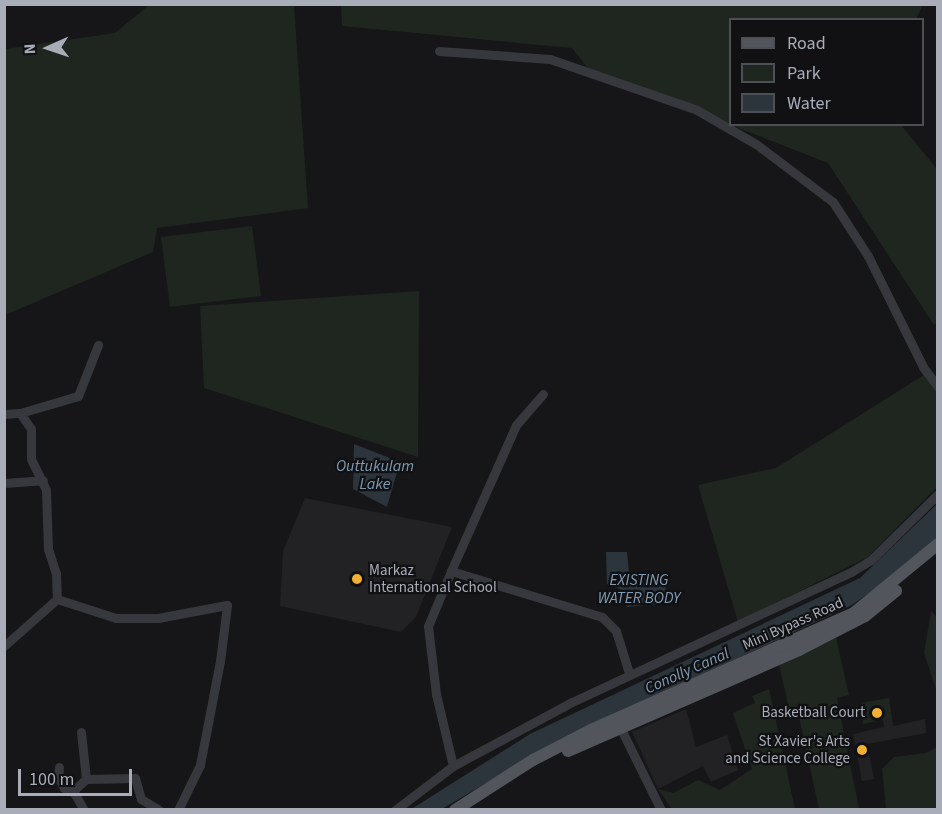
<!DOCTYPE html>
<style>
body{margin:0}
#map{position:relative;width:942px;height:814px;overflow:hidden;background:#161618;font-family:"Source Sans 3",sans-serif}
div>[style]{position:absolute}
.built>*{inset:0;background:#222225}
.green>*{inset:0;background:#1e261f}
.water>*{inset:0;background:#2c353c}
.minor>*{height:9px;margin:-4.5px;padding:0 4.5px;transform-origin:4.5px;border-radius:4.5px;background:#37383d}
.major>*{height:12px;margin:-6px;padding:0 6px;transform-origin:6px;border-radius:6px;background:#53555c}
.dots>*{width:16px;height:16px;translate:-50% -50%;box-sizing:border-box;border:3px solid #111113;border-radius:50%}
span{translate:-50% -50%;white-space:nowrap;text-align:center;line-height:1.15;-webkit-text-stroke:4.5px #111113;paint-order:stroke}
.poi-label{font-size:15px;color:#a8adb8}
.left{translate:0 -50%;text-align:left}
.right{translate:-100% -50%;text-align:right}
.street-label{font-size:15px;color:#a8adb8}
.water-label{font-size:16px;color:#7f9bb3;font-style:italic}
.frame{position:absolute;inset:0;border:6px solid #a8adb8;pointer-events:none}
.legend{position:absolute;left:729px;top:18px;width:195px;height:108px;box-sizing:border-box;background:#111113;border:2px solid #4d4f55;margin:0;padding:8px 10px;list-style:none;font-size:18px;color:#a8adb8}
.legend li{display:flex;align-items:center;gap:12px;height:30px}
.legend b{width:30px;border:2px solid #4d4f55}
.north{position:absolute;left:18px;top:18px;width:60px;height:60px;-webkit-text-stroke:4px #111113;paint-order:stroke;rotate:267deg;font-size:16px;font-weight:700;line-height:24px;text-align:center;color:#a8adb8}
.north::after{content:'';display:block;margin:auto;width:21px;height:27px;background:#a8adb8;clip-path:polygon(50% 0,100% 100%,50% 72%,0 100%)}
.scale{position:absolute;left:18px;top:769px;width:114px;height:27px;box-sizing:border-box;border:3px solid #a8adb8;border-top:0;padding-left:8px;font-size:18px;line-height:21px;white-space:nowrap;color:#a8adb8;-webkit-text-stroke:4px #111113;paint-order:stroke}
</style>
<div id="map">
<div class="built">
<i style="clip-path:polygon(305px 498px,452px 527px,416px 617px,401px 632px,280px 606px,283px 551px)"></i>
<i style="clip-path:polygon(686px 709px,696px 747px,727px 735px,738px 770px,711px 782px,703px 766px,658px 789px,632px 732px)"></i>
<i style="clip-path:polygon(892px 718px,893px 726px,925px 719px,926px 733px,867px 744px,874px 779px,862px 781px,853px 734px,884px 727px,883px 719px)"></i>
</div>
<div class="green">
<i style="clip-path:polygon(149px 5px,294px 5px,308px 208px,157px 228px,153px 252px,5px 315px,5px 49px,115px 33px)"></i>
<i style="clip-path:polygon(341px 5px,923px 5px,916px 19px,730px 20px,730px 124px,591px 72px,572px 48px,342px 26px)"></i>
<i style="clip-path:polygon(731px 125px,901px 125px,937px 169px,937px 322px,934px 325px,828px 163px)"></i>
<i style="clip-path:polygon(252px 226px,261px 296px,170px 307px,161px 237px)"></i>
<i style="clip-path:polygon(419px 291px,418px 457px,204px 388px,200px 306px)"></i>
<i style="clip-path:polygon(924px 375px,937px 392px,937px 487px,868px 557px,738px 622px,698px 485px,776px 468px)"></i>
<i style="clip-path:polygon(931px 611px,937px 617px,937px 692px,924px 653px)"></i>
<i style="clip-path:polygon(836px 638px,849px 695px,837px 698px,859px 809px,819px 809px,797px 707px,789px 709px,779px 664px)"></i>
<i style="clip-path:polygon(769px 689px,795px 809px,672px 809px,658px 789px,673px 793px,698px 780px,720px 790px,752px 769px,733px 713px,755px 703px,752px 696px)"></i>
<i style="clip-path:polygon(889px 698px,892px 718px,863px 724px,861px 703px)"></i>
<i style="clip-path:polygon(937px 747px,937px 809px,886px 809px,882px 769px,894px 757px,926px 753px)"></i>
</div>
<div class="water">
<i style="clip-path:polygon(354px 444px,400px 462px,387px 507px,353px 489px)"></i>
<i style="clip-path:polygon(937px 504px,937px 537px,907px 566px,852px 605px,546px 748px,442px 809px,410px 810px,530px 734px,860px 578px)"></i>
<i style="clip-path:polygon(606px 552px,627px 552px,629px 572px,663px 572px,668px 603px,627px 607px,620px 589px,607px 584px)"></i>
</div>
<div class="minor">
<i style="left:439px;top:51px;width:111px;rotate:4.1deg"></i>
<i style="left:550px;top:59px;width:156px;rotate:19.1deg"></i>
<i style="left:697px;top:110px;width:68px;rotate:30deg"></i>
<i style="left:756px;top:144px;width:96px;rotate:37deg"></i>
<i style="left:833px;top:202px;width:64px;rotate:57.1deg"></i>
<i style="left:868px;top:256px;width:124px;rotate:63.6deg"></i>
<i style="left:923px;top:367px;width:25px;rotate:53deg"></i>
<i style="left:20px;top:413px;width:60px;rotate:-16.3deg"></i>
<i style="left:78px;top:396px;width:55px;rotate:-68.6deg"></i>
<i style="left:4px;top:414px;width:16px;rotate:-4deg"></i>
<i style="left:20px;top:413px;width:19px;rotate:55deg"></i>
<i style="left:31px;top:429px;width:30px;rotate:90deg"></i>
<i style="left:31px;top:459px;width:34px;rotate:64deg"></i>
<i style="left:46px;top:490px;width:59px;rotate:88.1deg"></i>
<i style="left:48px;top:549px;width:25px;rotate:72deg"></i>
<i style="left:56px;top:573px;width:26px;rotate:88deg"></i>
<i style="left:4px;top:483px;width:39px;rotate:-4deg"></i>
<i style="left:451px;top:571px;width:160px;rotate:-66deg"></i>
<i style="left:516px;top:425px;width:41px;rotate:-48.9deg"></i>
<i style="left:4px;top:646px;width:71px;rotate:-41.6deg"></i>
<i style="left:57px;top:599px;width:62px;rotate:17.9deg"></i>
<i style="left:116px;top:618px;width:42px"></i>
<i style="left:158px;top:618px;width:70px;rotate:-10.7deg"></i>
<i style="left:227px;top:605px;width:56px;rotate:97.1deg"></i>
<i style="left:220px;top:661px;width:106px;rotate:100.9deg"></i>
<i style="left:200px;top:765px;width:50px;rotate:116.1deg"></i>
<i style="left:618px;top:723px;width:97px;rotate:63.7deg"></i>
<i style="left:81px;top:732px;width:47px;rotate:83.9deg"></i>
<i style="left:453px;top:766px;width:74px;rotate:-103.3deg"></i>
<i style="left:436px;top:694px;width:68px;rotate:-96.7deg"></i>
<i style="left:428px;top:626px;width:60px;rotate:-67.3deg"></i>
<i style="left:451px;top:571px;width:158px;rotate:16.9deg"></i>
<i style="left:602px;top:617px;width:20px;rotate:45deg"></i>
<i style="left:616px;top:631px;width:44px;rotate:72.8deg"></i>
<i style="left:59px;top:767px;width:10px;rotate:96deg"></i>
<i style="left:58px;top:777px;width:13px;rotate:61deg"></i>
<i style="left:64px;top:788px;width:9px;rotate:18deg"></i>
<i style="left:84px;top:810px;width:22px;rotate:-120deg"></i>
<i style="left:73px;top:791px;width:18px;rotate:-43deg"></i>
<i style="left:86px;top:779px;width:49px;rotate:-1.2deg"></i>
<i style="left:135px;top:778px;width:22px;rotate:74deg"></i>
<i style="left:141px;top:799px;width:21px;rotate:31deg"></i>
<i style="left:395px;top:810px;width:73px;rotate:-37.2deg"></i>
<i style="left:453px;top:766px;width:135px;rotate:-28.3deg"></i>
<i style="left:572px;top:702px;width:308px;rotate:-25deg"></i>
<i style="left:851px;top:572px;width:23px;rotate:-31deg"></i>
<i style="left:871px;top:560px;width:94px;rotate:-44.6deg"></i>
</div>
<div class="major">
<i style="left:568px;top:751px;width:252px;rotate:-23.6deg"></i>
<i style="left:799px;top:650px;width:74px;rotate:-27.3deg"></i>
<i style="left:865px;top:616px;width:40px;rotate:-39deg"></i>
<i style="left:455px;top:810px;width:93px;rotate:-32.7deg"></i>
<i style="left:533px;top:760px;width:65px;rotate:-27.3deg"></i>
<i style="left:591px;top:730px;width:288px;rotate:-24deg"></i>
<i style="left:854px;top:613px;width:109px;rotate:-39.4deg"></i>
</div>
<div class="dots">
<i style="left:357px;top:579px;background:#f2b134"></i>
<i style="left:877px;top:713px;background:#f2b134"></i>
<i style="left:862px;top:750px;background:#f2b134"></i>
</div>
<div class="poi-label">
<span class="left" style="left:369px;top:579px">Markaz<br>International School</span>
<span class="right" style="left:865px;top:713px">Basketball Court</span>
<span class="right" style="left:850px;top:750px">St Xavier's Arts<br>and Science College</span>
</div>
<div class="street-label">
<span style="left:793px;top:624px;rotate:-24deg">Mini Bypass Road</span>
</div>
<div class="water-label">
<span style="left:375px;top:475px">Outtukulam<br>Lake</span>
<span style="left:639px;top:589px">EXISTING<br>WATER BODY</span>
<span style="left:687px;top:671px;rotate:-24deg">Conolly Canal</span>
</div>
<div class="frame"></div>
<ul class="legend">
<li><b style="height:8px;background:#53555c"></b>Road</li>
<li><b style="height:16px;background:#1e261f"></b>Park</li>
<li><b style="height:16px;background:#2c353c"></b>Water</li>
</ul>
<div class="north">N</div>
<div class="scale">100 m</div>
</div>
